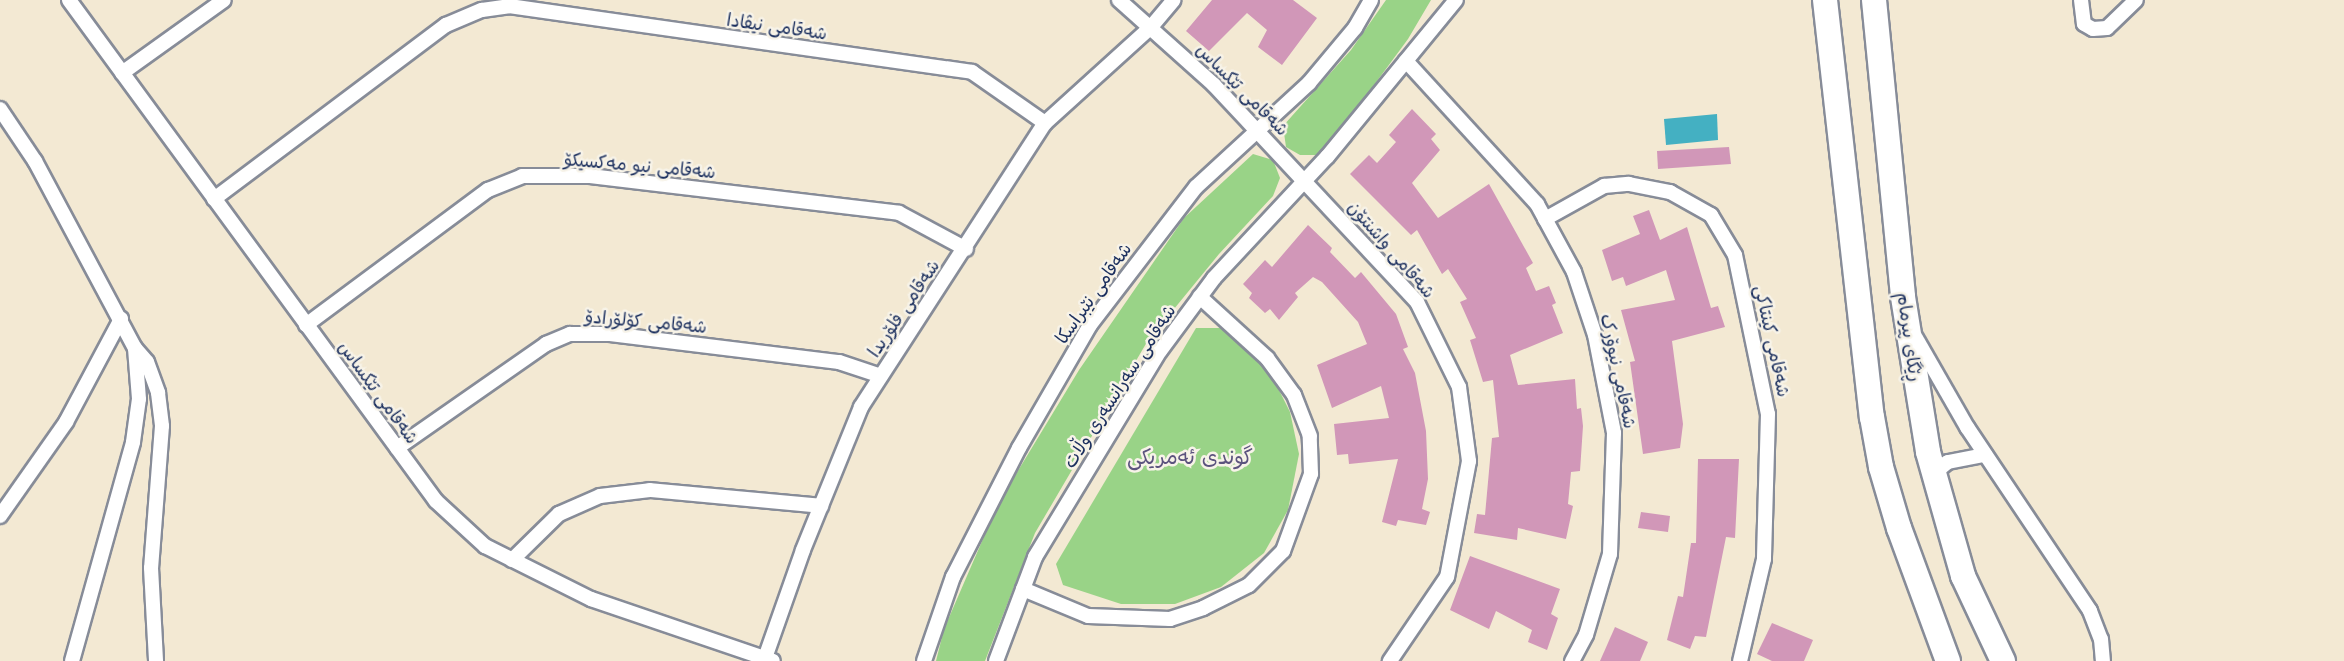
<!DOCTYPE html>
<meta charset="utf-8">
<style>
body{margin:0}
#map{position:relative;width:2344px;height:661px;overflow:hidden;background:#f3e9d3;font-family:"Playpen Sans","Playpen Sans Arabic",sans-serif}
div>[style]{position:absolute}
.green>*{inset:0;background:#99d387}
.water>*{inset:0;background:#44b0c2}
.building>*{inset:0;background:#d197b8}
.roads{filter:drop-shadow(2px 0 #878c98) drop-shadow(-2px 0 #878c98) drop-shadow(0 2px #878c98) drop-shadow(0 -2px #878c98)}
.minor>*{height:14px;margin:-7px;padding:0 7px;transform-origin:7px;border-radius:7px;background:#fff}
.trunk>*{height:24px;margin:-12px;padding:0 12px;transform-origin:12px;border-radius:12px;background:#fff}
span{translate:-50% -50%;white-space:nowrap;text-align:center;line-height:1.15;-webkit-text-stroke:5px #f7f3e8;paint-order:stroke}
.street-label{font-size:18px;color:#1b2f5e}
.quarter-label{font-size:21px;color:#5b537e}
</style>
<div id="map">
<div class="green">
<i style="clip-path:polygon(1386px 0,1431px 0,1408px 39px,1349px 119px,1316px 155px,1300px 155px,1286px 147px,1283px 126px,1351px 50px)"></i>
<i style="clip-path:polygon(1253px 154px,1273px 160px,1280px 178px,1273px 196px,1219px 254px,1147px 342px,1035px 533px,985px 661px,936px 661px,944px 629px,999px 502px,1079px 370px,1184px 218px)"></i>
<i style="clip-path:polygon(1196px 328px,1222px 328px,1254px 355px,1275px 382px,1290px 412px,1299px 454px,1288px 510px,1264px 553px,1221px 587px,1175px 604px,1121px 604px,1063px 585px,1056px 564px)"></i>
</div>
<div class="water">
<i style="clip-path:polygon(1717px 114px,1718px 140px,1666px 145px,1664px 119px)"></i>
</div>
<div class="building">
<i style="clip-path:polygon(1212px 0,1293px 0,1317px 18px,1282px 65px,1258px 47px,1267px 30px,1247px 13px,1209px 51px,1186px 31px)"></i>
<i style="clip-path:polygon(1412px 109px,1436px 134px,1431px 139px,1440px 150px,1412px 183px,1438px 218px,1489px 184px,1533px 263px,1526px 268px,1536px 291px,1549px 286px,1556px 303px,1552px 305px,1563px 333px,1510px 355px,1518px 385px,1575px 379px,1577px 409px,1581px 408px,1583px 426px,1580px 471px,1571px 472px,1568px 504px,1573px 506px,1566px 539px,1518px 528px,1517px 540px,1474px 533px,1477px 514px,1485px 515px,1492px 438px,1499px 437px,1493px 380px,1483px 382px,1470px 340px,1476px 338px,1460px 302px,1467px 299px,1448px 269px,1442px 274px,1417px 230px,1411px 235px,1350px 174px,1369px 155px,1377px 163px,1396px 142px,1389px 135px)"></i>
<i style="clip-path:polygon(1729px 147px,1731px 164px,1658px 169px,1657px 151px)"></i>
<i style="clip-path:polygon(1649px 210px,1660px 240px,1687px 227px,1711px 308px,1718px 306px,1725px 327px,1672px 341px,1683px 424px,1680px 448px,1643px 454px,1630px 362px,1635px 361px,1621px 310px,1675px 300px,1666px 270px,1626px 286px,1623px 277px,1612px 281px,1602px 250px,1640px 234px,1633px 216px)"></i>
<i style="clip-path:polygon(1308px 225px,1332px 248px,1330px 252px,1355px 278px,1361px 272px,1396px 314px,1408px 347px,1403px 349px,1415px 373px,1426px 431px,1428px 479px,1422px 509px,1430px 512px,1426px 525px,1398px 520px,1396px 526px,1382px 522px,1398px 459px,1349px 464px,1348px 454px,1337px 455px,1334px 424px,1389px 418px,1381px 386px,1332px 408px,1317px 365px,1367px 344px,1358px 322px,1322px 282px,1313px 277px,1295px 293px,1298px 297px,1279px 320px,1270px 309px,1265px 313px,1249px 298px,1252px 293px,1243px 284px,1265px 260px,1272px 267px)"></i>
<i style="clip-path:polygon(1698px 459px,1739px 459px,1735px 538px,1726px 537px,1706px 637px,1695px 636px,1690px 649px,1667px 640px,1678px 596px,1683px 597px,1691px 543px,1696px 543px)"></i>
<i style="clip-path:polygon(1641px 512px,1670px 516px,1668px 532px,1638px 528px)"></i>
<i style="clip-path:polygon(1470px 556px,1560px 589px,1551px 614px,1558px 618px,1547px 650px,1528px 642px,1532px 630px,1496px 611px,1489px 629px,1450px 610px)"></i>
<i style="clip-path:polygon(1772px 623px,1813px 640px,1804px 661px,1772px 661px,1757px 654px)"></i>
<i style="clip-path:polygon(1615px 627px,1648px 642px,1640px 661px,1600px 661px)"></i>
</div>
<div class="roads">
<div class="minor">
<i style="left:69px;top:0;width:621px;rotate:53.78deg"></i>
<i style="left:436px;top:501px;width:67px;rotate:42.6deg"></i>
<i style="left:485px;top:546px;width:119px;rotate:26.6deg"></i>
<i style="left:591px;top:599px;width:192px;rotate:18.8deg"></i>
<i style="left:1119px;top:0;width:127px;rotate:41.8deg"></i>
<i style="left:1214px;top:85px;width:297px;rotate:46.9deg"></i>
<i style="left:1417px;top:302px;width:95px;rotate:63.7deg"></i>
<i style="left:1459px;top:387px;width:75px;rotate:82.3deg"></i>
<i style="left:1469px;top:461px;width:118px;rotate:100.7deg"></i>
<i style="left:1447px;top:577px;width:102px;rotate:124.2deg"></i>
<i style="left:2081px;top:0;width:24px;rotate:83deg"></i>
<i style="left:2084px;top:24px;width:10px;rotate:29deg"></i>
<i style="left:2093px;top:29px;width:14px;rotate:-4deg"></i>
<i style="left:2107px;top:28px;width:40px;rotate:-44deg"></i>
<i style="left:1406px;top:61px;width:194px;rotate:47.5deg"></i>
<i style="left:1537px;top:204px;width:77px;rotate:61.4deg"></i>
<i style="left:1574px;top:272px;width:66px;rotate:71.6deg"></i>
<i style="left:1595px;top:335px;width:100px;rotate:79deg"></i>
<i style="left:1614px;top:433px;width:121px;rotate:91.9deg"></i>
<i style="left:1610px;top:554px;width:84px;rotate:106.5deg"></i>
<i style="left:1586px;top:635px;width:30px;rotate:118deg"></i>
<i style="left:122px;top:73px;width:125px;rotate:-35.6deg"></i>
<i style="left:0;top:109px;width:63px;rotate:56.1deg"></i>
<i style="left:35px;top:161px;width:212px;rotate:61.9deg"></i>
<i style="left:135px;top:348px;width:18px;rotate:49deg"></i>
<i style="left:147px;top:362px;width:33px;rotate:70deg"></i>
<i style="left:158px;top:393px;width:33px;rotate:83deg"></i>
<i style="left:162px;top:426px;width:142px;rotate:94.4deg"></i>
<i style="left:151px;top:568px;width:93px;rotate:86.9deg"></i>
<i style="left:214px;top:199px;width:290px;rotate:-36.9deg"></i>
<i style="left:446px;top:25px;width:39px;rotate:-23deg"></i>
<i style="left:482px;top:10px;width:27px;rotate:-8deg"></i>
<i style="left:509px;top:6px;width:468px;rotate:8.1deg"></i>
<i style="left:972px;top:72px;width:89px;rotate:34.9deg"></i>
<i style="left:1545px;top:219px;width:68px;rotate:-29.2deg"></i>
<i style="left:1604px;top:186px;width:25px;rotate:-5deg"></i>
<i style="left:1629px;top:184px;width:42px;rotate:11deg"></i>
<i style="left:1670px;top:192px;width:47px;rotate:29.3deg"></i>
<i style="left:1711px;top:215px;width:47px;rotate:59deg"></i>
<i style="left:1735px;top:255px;width:162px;rotate:78.3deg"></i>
<i style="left:1768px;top:414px;width:145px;rotate:91.6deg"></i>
<i style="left:1764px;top:559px;width:105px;rotate:103.2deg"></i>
<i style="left:306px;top:325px;width:227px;rotate:-36.6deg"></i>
<i style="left:488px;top:190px;width:37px;rotate:-22deg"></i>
<i style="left:522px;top:176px;width:68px"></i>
<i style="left:590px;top:176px;width:311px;rotate:6.8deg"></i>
<i style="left:899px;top:213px;width:76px;rotate:28.2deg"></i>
<i style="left:1916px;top:338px;width:103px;rotate:60.2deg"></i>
<i style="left:1967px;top:427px;width:221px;rotate:56.2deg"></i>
<i style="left:2090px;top:611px;width:30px;rotate:69deg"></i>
<i style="left:2101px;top:639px;width:22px;rotate:85deg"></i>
<i style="left:397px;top:448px;width:182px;rotate:-34.9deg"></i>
<i style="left:546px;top:344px;width:26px;rotate:-23deg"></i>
<i style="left:570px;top:334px;width:40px"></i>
<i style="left:610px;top:334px;width:231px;rotate:7deg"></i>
<i style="left:839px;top:362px;width:44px;rotate:18.4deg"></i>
<i style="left:1933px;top:474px;width:19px;rotate:-39deg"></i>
<i style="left:1948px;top:462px;width:38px;rotate:-11deg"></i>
<i style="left:0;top:516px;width:115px;rotate:-54.9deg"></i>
<i style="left:66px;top:422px;width:117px;rotate:-61.9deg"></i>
<i style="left:512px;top:560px;width:66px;rotate:-44.4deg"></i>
<i style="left:559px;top:514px;width:45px;rotate:-23.7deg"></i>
<i style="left:600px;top:496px;width:50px;rotate:-6.8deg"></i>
<i style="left:650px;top:490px;width:172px;rotate:5.3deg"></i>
<i style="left:1023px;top:589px;width:70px;rotate:22.6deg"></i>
<i style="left:1088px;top:616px;width:82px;rotate:2.1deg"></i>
<i style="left:1170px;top:619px;width:35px;rotate:-18deg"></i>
<i style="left:1203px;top:608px;width:51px;rotate:-26.6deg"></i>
<i style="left:1249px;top:585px;width:48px;rotate:-45deg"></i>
<i style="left:1283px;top:551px;width:82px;rotate:-70deg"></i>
<i style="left:1311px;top:474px;width:38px;rotate:-92deg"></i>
<i style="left:1310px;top:436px;width:44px;rotate:-111.3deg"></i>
<i style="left:1294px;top:395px;width:46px;rotate:-126.1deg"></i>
<i style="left:1267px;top:358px;width:91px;rotate:-137.7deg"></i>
<i style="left:765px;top:658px;width:114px;rotate:-70.6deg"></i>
<i style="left:803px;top:550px;width:154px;rotate:-67.9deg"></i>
<i style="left:861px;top:407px;width:338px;rotate:-57.1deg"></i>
<i style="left:1045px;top:123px;width:143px;rotate:-42.2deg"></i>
<i style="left:1151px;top:27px;width:35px;rotate:-50deg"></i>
<i style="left:72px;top:661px;width:227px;rotate:-74.4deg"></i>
<i style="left:133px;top:442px;width:43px;rotate:-82.1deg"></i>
<i style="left:139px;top:399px;width:51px;rotate:-94.5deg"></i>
<i style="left:924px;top:661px;width:89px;rotate:-71deg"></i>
<i style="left:953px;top:577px;width:145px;rotate:-62.9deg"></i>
<i style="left:1019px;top:448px;width:142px;rotate:-60deg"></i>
<i style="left:1090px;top:325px;width:174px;rotate:-52.5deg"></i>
<i style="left:1196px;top:187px;width:154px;rotate:-42.6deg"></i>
<i style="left:1309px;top:83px;width:72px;rotate:-50.1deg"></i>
<i style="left:1355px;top:28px;width:32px;rotate:-60deg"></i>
<i style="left:996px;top:661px;width:111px;rotate:-69.4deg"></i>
<i style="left:1035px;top:557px;width:241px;rotate:-58.8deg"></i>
<i style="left:1160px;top:351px;width:91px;rotate:-53.5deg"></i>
<i style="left:1214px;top:278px;width:166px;rotate:-47deg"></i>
<i style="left:1327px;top:157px;width:203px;rotate:-50.6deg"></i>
</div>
<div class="trunk">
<i style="left:1825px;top:0;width:420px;rotate:83.6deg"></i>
<i style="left:1872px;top:417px;width:51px;rotate:79.8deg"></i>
<i style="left:1881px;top:467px;width:64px;rotate:73.6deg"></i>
<i style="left:1899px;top:528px;width:142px;rotate:69.8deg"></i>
<i style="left:1874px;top:0;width:298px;rotate:84.4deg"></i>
<i style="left:1903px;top:297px;width:157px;rotate:80.8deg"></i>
<i style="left:1928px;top:452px;width:129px;rotate:74.2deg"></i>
<i style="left:1963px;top:576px;width:94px;rotate:64.8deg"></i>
</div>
</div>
<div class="street-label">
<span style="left:777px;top:26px;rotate:8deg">شەقامی نیڤادا</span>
<span style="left:1243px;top:89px;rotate:45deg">شەقامی تێکساس</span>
<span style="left:640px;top:165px;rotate:5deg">شەقامی نیو مەکسیکۆ</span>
<span style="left:1392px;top:249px;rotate:49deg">شەقامی واشنتۆن</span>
<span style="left:1093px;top:293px;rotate:-55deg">شەقامی نێبراسکا</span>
<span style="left:903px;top:308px;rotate:-56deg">شەقامی فلۆریدا</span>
<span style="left:646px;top:321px;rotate:5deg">شەقامی کۆلۆرادۆ</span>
<span style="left:1910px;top:337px;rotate:82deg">ڕێگای پیرمام</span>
<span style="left:1773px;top:341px;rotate:78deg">شەقامی کینتاکی</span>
<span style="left:1619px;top:371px;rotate:78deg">شەقامی نیوۆرک</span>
<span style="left:1119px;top:386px;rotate:-57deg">شەقامی سەرانسەری وڵات</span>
<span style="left:379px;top:392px;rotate:54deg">شەقامی تێکساس</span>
</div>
<div class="quarter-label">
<span style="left:1190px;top:455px">گوندی ئەمریکی</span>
</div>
</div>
